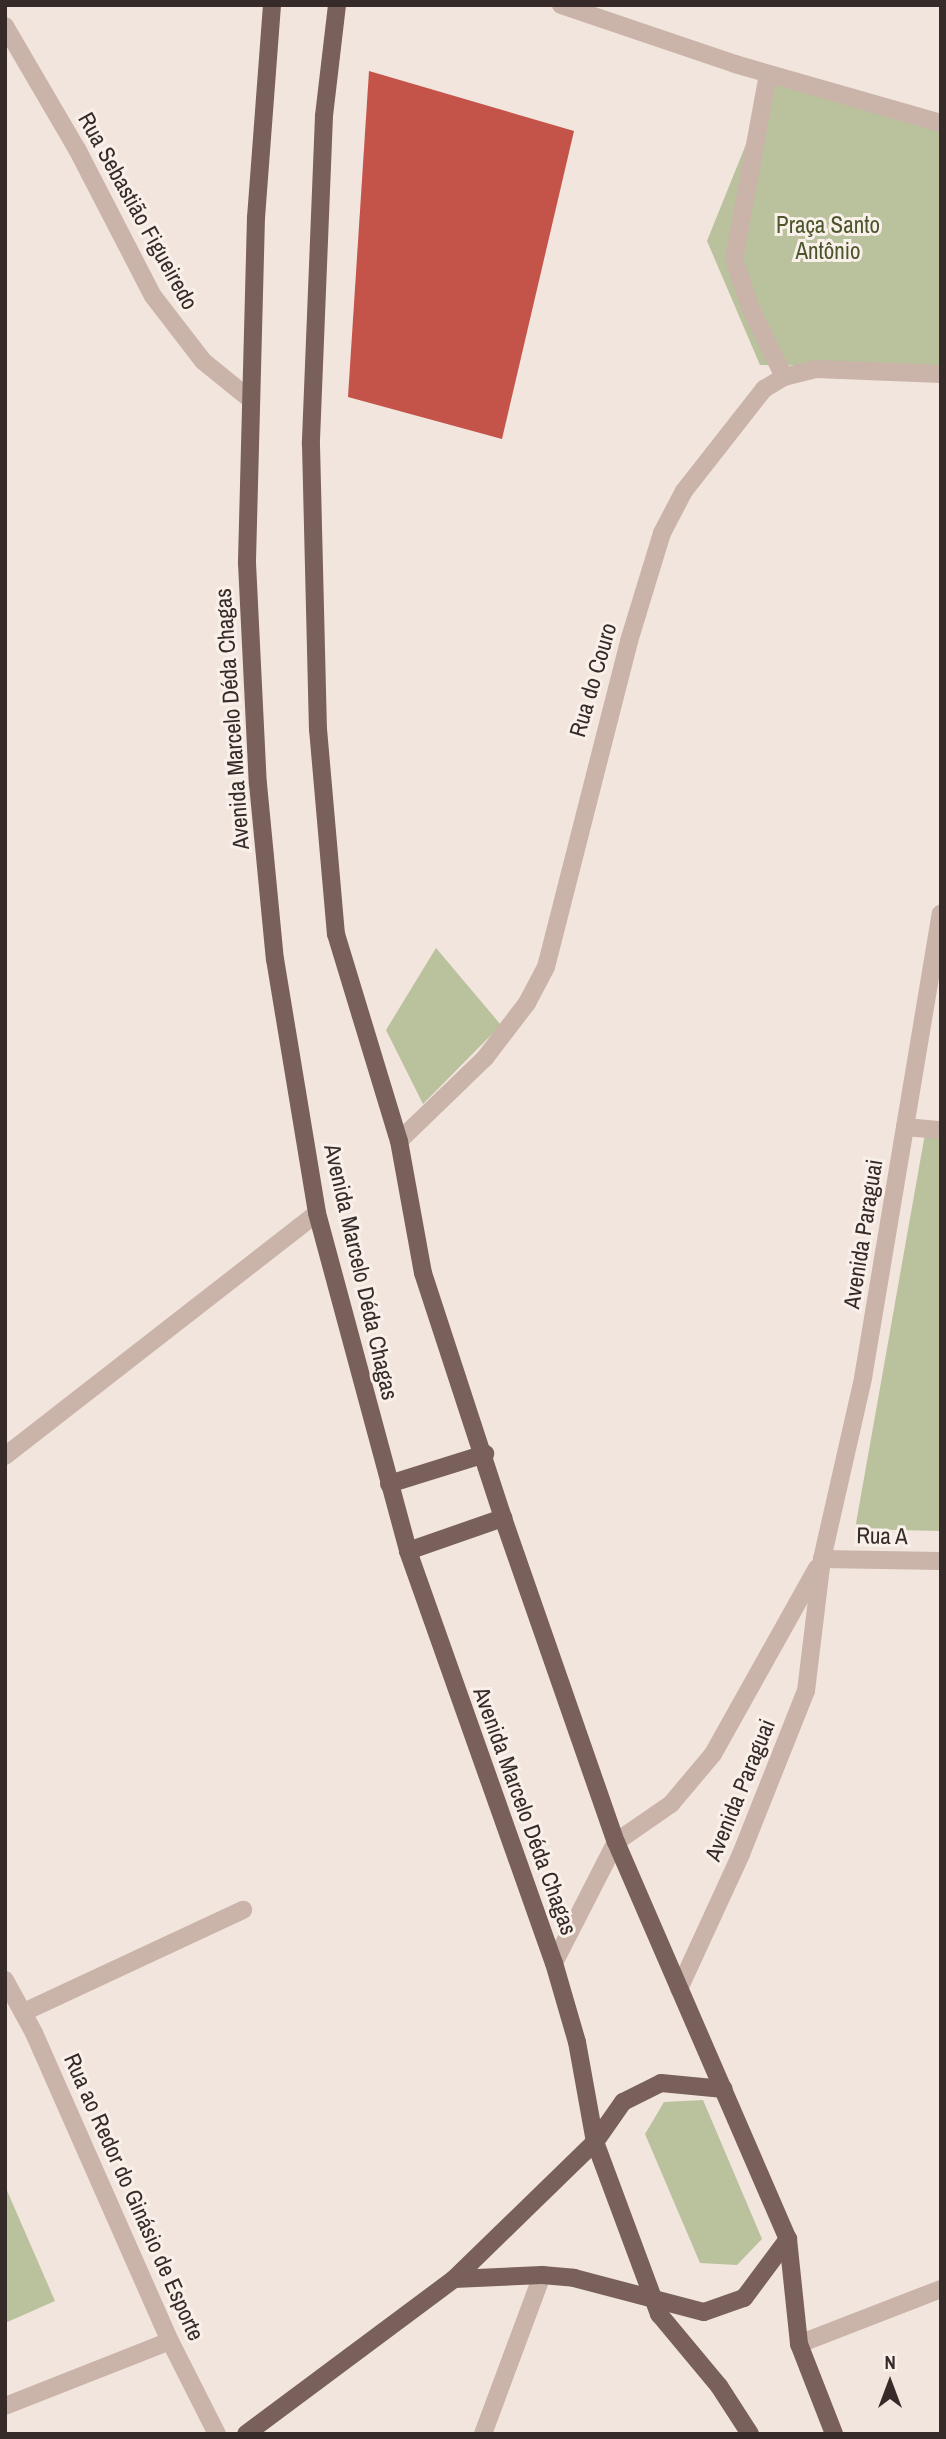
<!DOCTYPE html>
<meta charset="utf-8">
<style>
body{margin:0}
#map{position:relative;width:946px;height:2439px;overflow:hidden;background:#f2e5dd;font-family:"Archivo Narrow",sans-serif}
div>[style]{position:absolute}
.green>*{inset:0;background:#bac19d}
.building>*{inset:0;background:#c45449}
.minor>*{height:18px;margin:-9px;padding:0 9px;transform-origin:9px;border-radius:9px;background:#cab3a9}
.major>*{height:18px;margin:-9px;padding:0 9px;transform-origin:9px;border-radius:9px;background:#79605a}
span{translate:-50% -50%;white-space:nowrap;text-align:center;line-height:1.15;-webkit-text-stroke:6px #f9f0e9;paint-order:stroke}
.street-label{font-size:23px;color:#372b29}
.park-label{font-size:23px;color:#4d552d}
.frame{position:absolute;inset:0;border:7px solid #372b29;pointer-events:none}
.north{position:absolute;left:855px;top:2348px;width:70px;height:70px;-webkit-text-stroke:5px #f9f0e9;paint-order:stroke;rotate:0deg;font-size:19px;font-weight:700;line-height:28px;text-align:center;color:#372b29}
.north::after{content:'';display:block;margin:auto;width:24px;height:32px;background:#372b29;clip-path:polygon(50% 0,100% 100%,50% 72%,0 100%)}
</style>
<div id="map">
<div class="green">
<i style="clip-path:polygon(771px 82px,941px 131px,941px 368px,760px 365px,707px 241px)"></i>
<i style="clip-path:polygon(436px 948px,501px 1025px,423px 1104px,386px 1030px)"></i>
<i style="clip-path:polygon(926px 1128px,941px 1130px,941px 1531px,855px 1529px)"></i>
<i style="clip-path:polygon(703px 2100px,762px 2239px,737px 2265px,700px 2263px,645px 2134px,664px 2102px)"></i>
<i style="clip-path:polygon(5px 2186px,55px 2301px,5px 2323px)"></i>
</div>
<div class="building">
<i style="clip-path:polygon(369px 71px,574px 131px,502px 439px,348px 397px)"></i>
</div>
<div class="minor">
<i style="left:561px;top:5px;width:184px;rotate:18.7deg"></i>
<i style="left:735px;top:64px;width:214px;rotate:16deg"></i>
<i style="left:5px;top:26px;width:143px;rotate:59.7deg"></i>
<i style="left:77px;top:149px;width:165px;rotate:62.7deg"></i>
<i style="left:153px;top:296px;width:82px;rotate:52.4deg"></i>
<i style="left:203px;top:361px;width:62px;rotate:39.1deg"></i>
<i style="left:768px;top:74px;width:188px;rotate:100.4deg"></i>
<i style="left:734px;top:259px;width:51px;rotate:71.6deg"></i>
<i style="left:750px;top:307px;width:78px;rotate:64.1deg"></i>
<i style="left:905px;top:1127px;width:36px;rotate:5deg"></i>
<i style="left:399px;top:1141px;width:120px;rotate:-44deg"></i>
<i style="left:485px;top:1058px;width:69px;rotate:-52.6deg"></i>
<i style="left:527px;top:1003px;width:41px;rotate:-62.2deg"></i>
<i style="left:546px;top:967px;width:336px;rotate:-75.7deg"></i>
<i style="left:629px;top:641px;width:113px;rotate:-73deg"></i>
<i style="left:662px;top:533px;width:47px;rotate:-62.4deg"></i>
<i style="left:684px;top:491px;width:130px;rotate:-51.9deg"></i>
<i style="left:764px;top:389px;width:23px;rotate:-31deg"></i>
<i style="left:784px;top:377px;width:33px;rotate:-14deg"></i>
<i style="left:816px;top:369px;width:125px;rotate:2.3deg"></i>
<i style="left:5px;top:1456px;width:395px;rotate:-37.9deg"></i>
<i style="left:822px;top:1559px;width:119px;rotate:1deg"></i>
<i style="left:554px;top:1963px;width:136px;rotate:-62.9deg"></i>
<i style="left:616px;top:1842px;width:67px;rotate:-34.6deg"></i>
<i style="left:671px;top:1804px;width:65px;rotate:-50deg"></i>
<i style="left:713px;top:1754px;width:213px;rotate:-60.8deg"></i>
<i style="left:5px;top:1980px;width:60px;rotate:61.3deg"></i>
<i style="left:34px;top:2033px;width:337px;rotate:66.2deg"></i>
<i style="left:170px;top:2341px;width:104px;rotate:63.2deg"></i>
<i style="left:679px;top:1989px;width:149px;rotate:-65.3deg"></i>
<i style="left:741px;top:1854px;width:175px;rotate:-68.3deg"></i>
<i style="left:806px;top:1691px;width:133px;rotate:-83.1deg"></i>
<i style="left:822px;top:1559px;width:186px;rotate:-77.2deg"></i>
<i style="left:863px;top:1378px;width:471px;rotate:-80.5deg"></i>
<i style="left:24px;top:2012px;width:242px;rotate:-25deg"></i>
<i style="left:799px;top:2344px;width:152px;rotate:-21.2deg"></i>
<i style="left:5px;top:2406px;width:177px;rotate:-21.5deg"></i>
<i style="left:483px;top:2434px;width:170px;rotate:-69.6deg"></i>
</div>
<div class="major">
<i style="left:272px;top:5px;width:213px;rotate:94.3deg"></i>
<i style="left:256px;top:217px;width:346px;rotate:91.5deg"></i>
<i style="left:247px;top:563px;width:221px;rotate:87.2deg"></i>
<i style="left:258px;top:784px;width:176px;rotate:84.5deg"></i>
<i style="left:275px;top:959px;width:257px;rotate:80.6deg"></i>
<i style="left:317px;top:1213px;width:350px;rotate:74.9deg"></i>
<i style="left:408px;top:1551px;width:437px;rotate:70.5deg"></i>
<i style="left:554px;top:1963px;width:82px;rotate:73.8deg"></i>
<i style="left:577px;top:2042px;width:102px;rotate:79.8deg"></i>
<i style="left:595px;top:2142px;width:184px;rotate:69.6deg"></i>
<i style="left:659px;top:2314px;width:94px;rotate:50.2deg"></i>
<i style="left:719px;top:2386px;width:57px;rotate:57.1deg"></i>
<i style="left:337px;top:5px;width:112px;rotate:96.7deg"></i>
<i style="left:324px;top:116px;width:329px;rotate:92.3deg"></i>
<i style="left:311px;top:445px;width:284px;rotate:88.6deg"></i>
<i style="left:318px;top:729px;width:206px;rotate:85deg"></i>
<i style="left:336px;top:934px;width:216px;rotate:73.1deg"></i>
<i style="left:399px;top:1141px;width:134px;rotate:79.7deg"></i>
<i style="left:423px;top:1273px;width:258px;rotate:71.9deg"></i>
<i style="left:503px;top:1518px;width:343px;rotate:70.8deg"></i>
<i style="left:616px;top:1842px;width:433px;rotate:66.6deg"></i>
<i style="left:788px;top:2239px;width:106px;rotate:84deg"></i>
<i style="left:799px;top:2344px;width:97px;rotate:68.7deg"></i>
<i style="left:389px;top:1484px;width:101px;rotate:-17.4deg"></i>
<i style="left:408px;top:1551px;width:101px;rotate:-19.2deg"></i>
<i style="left:454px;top:2279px;width:88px;rotate:-2.6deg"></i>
<i style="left:542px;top:2275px;width:32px;rotate:5deg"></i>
<i style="left:574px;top:2278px;width:134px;rotate:14.7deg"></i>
<i style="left:704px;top:2312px;width:42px;rotate:-19.3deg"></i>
<i style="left:744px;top:2298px;width:74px;rotate:-53.3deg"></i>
<i style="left:246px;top:2434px;width:259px;rotate:-36.7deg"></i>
<i style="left:454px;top:2279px;width:197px;rotate:-44.2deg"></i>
<i style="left:595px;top:2142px;width:49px;rotate:-55deg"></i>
<i style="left:623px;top:2102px;width:42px;rotate:-26.6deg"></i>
<i style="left:661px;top:2083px;width:63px;rotate:5.4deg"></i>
</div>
<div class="street-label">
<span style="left:138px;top:211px;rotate:61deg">Rua Sebastião Figueiredo</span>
<span style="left:593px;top:680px;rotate:-74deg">Rua do Couro</span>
<span style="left:232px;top:719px;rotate:-94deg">Avenida Marcelo Déda Chagas</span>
<span style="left:863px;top:1234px;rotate:-81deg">Avenida Paraguai</span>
<span style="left:361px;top:1272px;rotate:77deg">Avenida Marcelo Déda Chagas</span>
<span style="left:882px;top:1536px;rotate:1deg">Rua A</span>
<span style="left:740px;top:1790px;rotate:-68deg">Avenida Paraguai</span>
<span style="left:525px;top:1811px;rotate:70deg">Avenida Marcelo Déda Chagas</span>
<span style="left:134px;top:2197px;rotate:66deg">Rua ao Redor do Ginásio de Esporte</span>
</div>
<div class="park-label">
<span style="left:828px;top:238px">Praça Santo<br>Antônio</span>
</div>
<div class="frame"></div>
<div class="north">N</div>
</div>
